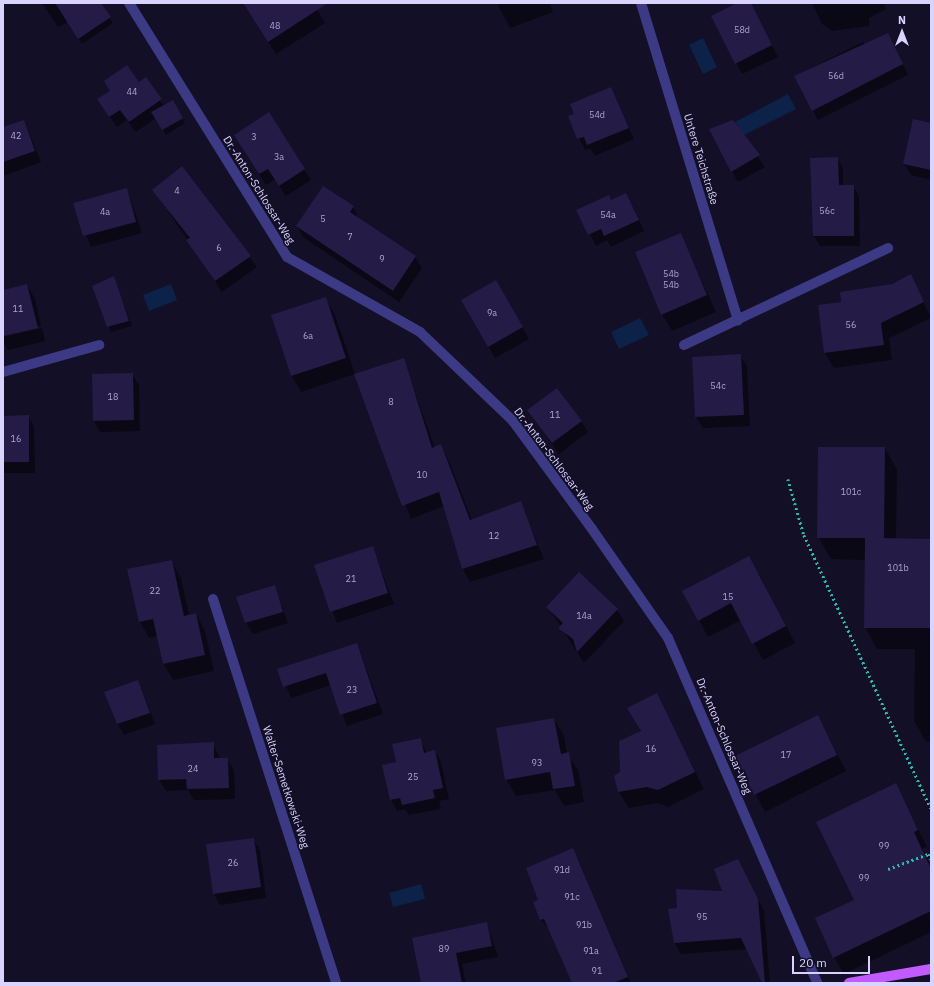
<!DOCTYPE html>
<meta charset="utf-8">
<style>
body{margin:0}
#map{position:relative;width:934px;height:986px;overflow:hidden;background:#130f26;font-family:"IBM Plex Sans",sans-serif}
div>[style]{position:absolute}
.water>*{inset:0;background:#0c2248}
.shadow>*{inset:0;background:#0007}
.building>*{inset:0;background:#241b47}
.path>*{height:2.5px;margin-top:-1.25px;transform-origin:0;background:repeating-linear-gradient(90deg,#2fb8b0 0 2px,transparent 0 5px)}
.minor>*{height:10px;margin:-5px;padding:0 5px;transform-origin:5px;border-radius:5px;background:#3d3a85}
.major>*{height:10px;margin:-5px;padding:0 5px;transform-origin:5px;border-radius:5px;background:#c25bff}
span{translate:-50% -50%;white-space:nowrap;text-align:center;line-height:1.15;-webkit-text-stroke:3.5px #130f26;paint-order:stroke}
.number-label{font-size:9px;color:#aca6d1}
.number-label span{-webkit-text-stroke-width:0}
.street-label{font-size:11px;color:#d9d4ff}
.frame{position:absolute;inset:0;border:4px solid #d9d4ff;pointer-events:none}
.north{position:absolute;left:882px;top:12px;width:40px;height:40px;-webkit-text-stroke:3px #130f26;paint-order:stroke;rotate:0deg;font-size:11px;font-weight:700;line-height:16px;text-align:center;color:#d9d4ff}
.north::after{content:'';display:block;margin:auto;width:14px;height:18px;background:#d9d4ff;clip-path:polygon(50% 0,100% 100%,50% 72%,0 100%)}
.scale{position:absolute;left:792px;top:956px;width:78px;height:18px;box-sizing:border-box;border:2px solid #d9d4ff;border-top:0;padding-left:5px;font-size:12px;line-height:14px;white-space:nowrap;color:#d9d4ff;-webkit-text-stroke:3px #130f26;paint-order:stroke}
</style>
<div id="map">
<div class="water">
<i style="clip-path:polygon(703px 38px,717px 67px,703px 74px,689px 45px)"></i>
<i style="clip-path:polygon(788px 94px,796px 109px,744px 135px,735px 122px)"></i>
<i style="clip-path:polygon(171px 284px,177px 300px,149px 311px,143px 295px)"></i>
<i style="clip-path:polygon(640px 318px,649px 335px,619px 349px,611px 332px)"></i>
<i style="clip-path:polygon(421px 884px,425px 899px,393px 907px,389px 893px)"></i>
</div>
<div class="shadow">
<i style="clip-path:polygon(42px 3px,100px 3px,113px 23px,82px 44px,68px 22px,58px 27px)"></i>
<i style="clip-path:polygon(243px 3px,326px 3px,316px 8px,325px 23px,276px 54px)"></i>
<i style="clip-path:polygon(497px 3px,550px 3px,553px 12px,510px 28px)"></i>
<i style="clip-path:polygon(739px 3px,751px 3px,778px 57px,742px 74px,736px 63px)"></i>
<i style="clip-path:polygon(812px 3px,884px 3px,886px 9px,869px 18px,869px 26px,832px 31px,822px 24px)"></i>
<i style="clip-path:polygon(863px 42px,866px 46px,893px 44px,908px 75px,818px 120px,795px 76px)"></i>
<i style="clip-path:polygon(139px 83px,165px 106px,156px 118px,136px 132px,127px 120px,117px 127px,98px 100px,111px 91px)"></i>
<i style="clip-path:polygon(611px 88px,634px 139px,595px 156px,590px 148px,585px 150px,569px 117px)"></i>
<i style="clip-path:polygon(183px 119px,185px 123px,166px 135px,163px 130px)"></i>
<i style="clip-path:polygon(24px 121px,41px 162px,3px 176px,3px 129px)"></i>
<i style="clip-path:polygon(733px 121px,765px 167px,738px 182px,732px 171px)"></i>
<i style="clip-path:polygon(931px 124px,931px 180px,911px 175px,904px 164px)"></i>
<i style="clip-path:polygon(235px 135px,304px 169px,311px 180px,286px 196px,275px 179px,266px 185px)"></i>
<i style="clip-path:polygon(837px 158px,843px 168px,843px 186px,853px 186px,859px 196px,860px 246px,820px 246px,814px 236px,811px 159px)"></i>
<i style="clip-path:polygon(182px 168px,257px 267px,222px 292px,154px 190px)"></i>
<i style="clip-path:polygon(323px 187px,353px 207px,359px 219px,415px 257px,422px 268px,399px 302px,303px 237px,297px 226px)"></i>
<i style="clip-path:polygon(127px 189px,142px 233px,91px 247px,74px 203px)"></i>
<i style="clip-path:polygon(611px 201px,632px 205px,644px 231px,611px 247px,607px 240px,596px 246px,578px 211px)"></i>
<i style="clip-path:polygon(680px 234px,716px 312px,672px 331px,662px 314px)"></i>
<i style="clip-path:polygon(911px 276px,931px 318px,889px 338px,892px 360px,834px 368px,825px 353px,843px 303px)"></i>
<i style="clip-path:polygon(113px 277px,132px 326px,111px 332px,93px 286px)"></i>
<i style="clip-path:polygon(496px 281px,529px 339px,495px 358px,462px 300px)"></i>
<i style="clip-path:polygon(27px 285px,35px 299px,41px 326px,3px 335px,3px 291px)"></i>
<i style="clip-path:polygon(325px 298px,335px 315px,355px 374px,301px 392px,292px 376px)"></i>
<i style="clip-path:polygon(42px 328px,45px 341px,8px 350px,3px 342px,3px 337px)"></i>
<i style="clip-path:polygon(740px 355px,747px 366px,750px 426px,703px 428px,696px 417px,693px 358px)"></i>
<i style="clip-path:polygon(403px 359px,435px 448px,441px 446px,448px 459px,472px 520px,520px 503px,544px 559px,470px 582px,463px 569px,444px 506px,411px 519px,356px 375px)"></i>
<i style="clip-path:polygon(132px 374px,139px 385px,140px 431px,100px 432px,94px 421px)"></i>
<i style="clip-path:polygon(528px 410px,581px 421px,588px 432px,559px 454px)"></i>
<i style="clip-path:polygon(28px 416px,34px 427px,35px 473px,3px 473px,3px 417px)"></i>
<i style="clip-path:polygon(885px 448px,897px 470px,896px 540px,931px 540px,931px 742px,926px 742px,914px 721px,915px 649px,877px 649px,865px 627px,865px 560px,831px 559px,818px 537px)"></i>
<i style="clip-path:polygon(372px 547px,394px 604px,337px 623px,316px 566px)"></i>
<i style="clip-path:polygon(171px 561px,181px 578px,189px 615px,196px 614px,205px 631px,214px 671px,173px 680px,164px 664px,158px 636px,149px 638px,140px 622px)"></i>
<i style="clip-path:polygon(579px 574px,617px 610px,624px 621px,584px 663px,548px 607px)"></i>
<i style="clip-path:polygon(759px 574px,795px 643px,763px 660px,741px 620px,708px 637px,699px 620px)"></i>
<i style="clip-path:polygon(274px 586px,288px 623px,253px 634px,246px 623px)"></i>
<i style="clip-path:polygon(357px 644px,383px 714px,347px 726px,331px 685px,291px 698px,279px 670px)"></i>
<i style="clip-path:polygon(138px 681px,155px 724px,124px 735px,118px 724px)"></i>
<i style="clip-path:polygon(656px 694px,704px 789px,668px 807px,657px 803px,629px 808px,619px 792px,621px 773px)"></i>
<i style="clip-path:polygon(817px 716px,846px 771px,765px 812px,736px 756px)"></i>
<i style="clip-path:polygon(554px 719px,564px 736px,567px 754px,578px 770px,584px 802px,564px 806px,555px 790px,516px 796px,506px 779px)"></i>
<i style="clip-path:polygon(420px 739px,427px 753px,435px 751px,441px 762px,449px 799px,439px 801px,441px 809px,409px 815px,405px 809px,397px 811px,391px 799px,397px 763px)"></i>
<i style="clip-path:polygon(213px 743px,220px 759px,227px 759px,234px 770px,235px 799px,194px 800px,188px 790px,166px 791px,159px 780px)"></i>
<i style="clip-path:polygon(896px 785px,927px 847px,922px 849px,931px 868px,931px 932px,844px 974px,834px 957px)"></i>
<i style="clip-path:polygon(253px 839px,260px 850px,266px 898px,220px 905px,214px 894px)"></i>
<i style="clip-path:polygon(572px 849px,579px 861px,631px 983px,573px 983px,550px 930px,540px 919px,539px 901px)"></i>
<i style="clip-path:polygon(744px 871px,764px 911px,770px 983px,765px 983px,748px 949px,681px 954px,675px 943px,678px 909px,724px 892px)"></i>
<i style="clip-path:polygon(487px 923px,498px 957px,462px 964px,466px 983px,422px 983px)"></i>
</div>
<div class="building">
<i style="clip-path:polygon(55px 3px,101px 3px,111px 17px,78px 39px)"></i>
<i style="clip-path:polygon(243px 3px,328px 3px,268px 42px)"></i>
<i style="clip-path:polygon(737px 3px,751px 3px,772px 45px,735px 64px,711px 16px)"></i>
<i style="clip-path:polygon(888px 33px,903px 64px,812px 111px,794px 76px)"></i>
<i style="clip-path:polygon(127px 65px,139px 82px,146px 77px,162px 99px,129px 122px,120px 110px,109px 117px,97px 99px,110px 91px,104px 81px)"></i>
<i style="clip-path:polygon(611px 87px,629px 128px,587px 145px,584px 137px,577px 139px,568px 116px,574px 114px,570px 104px)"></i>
<i style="clip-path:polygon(173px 100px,183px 118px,162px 130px,151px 112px)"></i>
<i style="clip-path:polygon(269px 112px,305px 169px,279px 186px,268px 169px,259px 174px,234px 135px)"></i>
<i style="clip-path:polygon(913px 119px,931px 123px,931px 170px,903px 164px)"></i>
<i style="clip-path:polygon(24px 120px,35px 151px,3px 162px,3px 127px)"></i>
<i style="clip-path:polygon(733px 120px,760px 155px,731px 172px,709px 129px)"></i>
<i style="clip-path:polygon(838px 157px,839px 185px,854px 185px,854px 236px,813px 236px,810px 158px)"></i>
<i style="clip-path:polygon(182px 166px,251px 256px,215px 281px,186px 240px,190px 238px,152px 190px)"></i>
<i style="clip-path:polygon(323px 186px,354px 206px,350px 212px,416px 256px,393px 291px,296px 226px)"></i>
<i style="clip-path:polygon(127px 188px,136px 222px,83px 236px,73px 203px)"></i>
<i style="clip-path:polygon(626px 193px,639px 220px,604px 236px,601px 229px,588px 235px,576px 210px,609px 195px,611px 200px)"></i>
<i style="clip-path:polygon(681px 233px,707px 295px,661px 315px,635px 252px)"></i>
<i style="clip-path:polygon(911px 274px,924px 302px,881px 323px,884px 345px,824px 353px,818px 305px,841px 302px,840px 292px,892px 284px)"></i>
<i style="clip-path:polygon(114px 276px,129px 321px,107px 327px,92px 286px)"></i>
<i style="clip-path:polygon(496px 280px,523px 327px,488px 347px,461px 300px)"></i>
<i style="clip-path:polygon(27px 284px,38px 328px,3px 336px,3px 290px)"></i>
<i style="clip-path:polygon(326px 297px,346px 358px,291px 376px,271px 315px)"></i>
<i style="clip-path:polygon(741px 354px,744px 415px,695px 417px,692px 357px)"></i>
<i style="clip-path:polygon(404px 358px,432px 448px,441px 444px,470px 520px,521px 501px,537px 545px,462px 569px,439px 492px,402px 506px,354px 374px)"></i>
<i style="clip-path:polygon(133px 373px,134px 420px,93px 421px,92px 374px)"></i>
<i style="clip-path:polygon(557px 388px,582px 421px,552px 443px,527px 410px)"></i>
<i style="clip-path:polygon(29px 415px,29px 462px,3px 462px,3px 416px)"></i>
<i style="clip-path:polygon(818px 447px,885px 447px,884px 538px,931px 539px,931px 628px,864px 628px,865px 538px,817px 538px)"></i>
<i style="clip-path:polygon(373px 546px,388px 593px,330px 612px,314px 565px)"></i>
<i style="clip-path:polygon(749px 556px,786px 626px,752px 644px,731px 603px,698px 621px,682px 591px)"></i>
<i style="clip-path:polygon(172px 560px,184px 616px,196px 613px,205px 655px,163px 664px,153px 619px,139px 622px,127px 569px)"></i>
<i style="clip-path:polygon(579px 572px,618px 609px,577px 652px,573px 639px,558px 628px,563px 623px,546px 607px)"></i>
<i style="clip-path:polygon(275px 585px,283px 612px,245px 623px,236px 597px)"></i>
<i style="clip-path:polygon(357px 643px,377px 703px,340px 715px,326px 673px,283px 687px,277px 669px)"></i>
<i style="clip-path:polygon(138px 680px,150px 713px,117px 724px,104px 692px)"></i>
<i style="clip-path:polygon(657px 693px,695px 772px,658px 790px,647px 787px,618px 792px,614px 776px,620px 772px,619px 741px,641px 731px,627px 708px)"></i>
<i style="clip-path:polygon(818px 715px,837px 755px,754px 795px,735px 756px)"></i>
<i style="clip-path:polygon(554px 718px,561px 754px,569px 752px,575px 786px,553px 789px,550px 772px,505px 780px,496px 728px)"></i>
<i style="clip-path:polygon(421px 738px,424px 753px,435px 750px,443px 788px,433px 790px,435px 798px,402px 805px,400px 798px,390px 800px,382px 765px,396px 762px,392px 744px)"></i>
<i style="clip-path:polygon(214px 742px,214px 758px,228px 758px,229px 788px,187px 789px,186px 779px,158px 780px,157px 745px)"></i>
<i style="clip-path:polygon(896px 783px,918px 830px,914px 832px,931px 869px,931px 911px,833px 958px,815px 918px,854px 900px,816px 822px)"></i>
<i style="clip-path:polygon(254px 838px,261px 887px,213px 894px,206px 844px)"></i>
<i style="clip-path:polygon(573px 848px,628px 977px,613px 983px,572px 983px,544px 919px,540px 920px,533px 902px,538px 900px,526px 868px)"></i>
<i style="clip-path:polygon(738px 859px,758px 899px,765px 983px,762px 983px,741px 938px,674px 943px,668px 909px,677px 908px,676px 889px,722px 891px,714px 869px)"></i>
<i style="clip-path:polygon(487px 922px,492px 946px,456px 953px,462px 983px,421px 983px,412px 938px)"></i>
</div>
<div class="path">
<i style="left:788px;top:479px;width:58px;rotate:74.1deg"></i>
<i style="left:804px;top:535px;width:301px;rotate:65.1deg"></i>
<i style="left:888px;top:869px;width:43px;rotate:-20.6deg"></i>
<i style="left:928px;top:854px;width:6px;rotate:59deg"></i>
</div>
<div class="minor">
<i style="left:129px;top:3px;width:299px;rotate:58.1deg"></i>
<i style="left:287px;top:257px;width:153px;rotate:29.4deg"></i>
<i style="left:420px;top:332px;width:129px;rotate:43.7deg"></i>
<i style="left:513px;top:421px;width:134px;rotate:53.8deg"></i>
<i style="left:592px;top:529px;width:133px;rotate:55.1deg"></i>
<i style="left:668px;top:638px;width:376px;rotate:66.6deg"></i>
<i style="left:641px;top:3px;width:332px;rotate:73deg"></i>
<i style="left:684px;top:345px;width:226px;rotate:-25.4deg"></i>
<i style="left:3px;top:372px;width:100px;rotate:-15.7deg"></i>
<i style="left:213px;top:599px;width:403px;rotate:72.2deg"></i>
</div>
<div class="major">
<i style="left:849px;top:983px;width:83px;rotate:-9.7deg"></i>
</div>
<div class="number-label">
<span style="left:275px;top:26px">48</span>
<span style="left:742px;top:30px">58d</span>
<span style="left:836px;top:76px">56d</span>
<span style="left:132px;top:92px">44</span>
<span style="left:597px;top:115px">54d</span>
<span style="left:16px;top:136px">42</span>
<span style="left:254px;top:137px">3</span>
<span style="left:279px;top:157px">3a</span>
<span style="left:177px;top:191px">4</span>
<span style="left:827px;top:211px">56c</span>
<span style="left:105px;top:212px">4a</span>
<span style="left:608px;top:215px">54a</span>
<span style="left:323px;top:219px">5</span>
<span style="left:350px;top:237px">7</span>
<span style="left:219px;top:248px">6</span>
<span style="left:382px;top:259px">9</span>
<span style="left:671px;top:274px">54b</span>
<span style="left:671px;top:285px">54b</span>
<span style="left:18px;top:309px">11</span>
<span style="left:492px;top:313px">9a</span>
<span style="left:851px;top:325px">56</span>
<span style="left:308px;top:336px">6a</span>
<span style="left:718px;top:386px">54c</span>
<span style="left:113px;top:397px">18</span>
<span style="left:391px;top:402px">8</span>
<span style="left:555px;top:415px">11</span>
<span style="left:16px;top:439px">16</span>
<span style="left:422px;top:475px">10</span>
<span style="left:851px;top:492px">101c</span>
<span style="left:494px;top:536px">12</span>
<span style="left:898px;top:568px">101b</span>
<span style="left:351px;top:579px">21</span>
<span style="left:155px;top:591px">22</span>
<span style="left:728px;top:597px">15</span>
<span style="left:584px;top:616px">14a</span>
<span style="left:352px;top:690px">23</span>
<span style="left:651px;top:749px">16</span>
<span style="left:786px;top:755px">17</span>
<span style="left:537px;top:763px">93</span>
<span style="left:193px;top:769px">24</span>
<span style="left:413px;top:777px">25</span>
<span style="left:884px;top:846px">99</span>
<span style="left:233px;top:863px">26</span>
<span style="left:562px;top:870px">91d</span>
<span style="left:864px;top:878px">99</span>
<span style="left:572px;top:897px">91c</span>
<span style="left:702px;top:917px">95</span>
<span style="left:584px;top:925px">91b</span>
<span style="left:444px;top:949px">89</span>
<span style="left:591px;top:951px">91a</span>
<span style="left:597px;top:971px">91</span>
</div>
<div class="street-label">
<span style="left:701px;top:159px;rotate:73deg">Untere Teichstraße</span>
<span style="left:259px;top:190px;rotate:58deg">Dr.-Anton-Schlossar-Weg</span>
<span style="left:554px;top:459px;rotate:53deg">Dr.-Anton-Schlossar-Weg</span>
<span style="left:724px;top:736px;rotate:67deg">Dr.-Anton-Schlossar-Weg</span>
<span style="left:286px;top:787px;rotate:72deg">Walter-Semetkowski-Weg</span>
</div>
<div class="frame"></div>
<div class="north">N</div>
<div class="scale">20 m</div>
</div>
